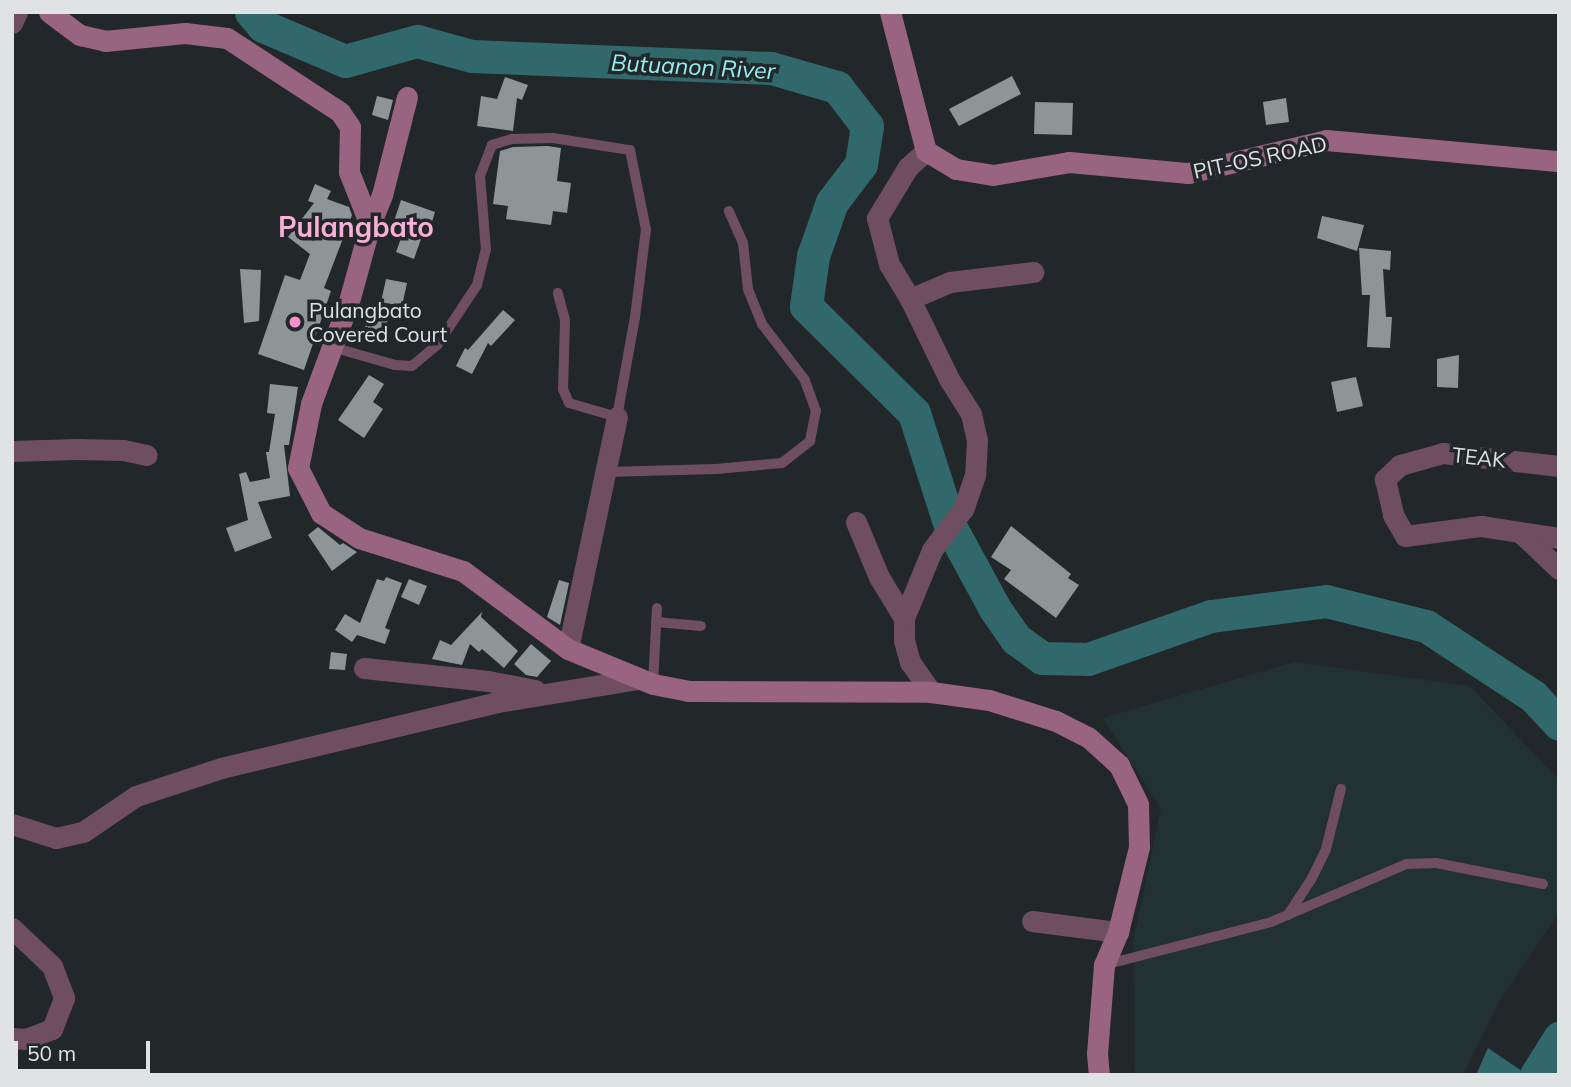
<!DOCTYPE html>
<style>
body{margin:0}
#map{position:relative;width:1571px;height:1087px;overflow:hidden;background:#222829;font-family:Mulish,sans-serif}
div>[style]{position:absolute}
.built>*{inset:0;background:#223131}
.water>*{inset:0;background:#31686b}
.river>*{height:33px;margin:-16.5px;padding:0 16.5px;transform-origin:16.5px;border-radius:16.5px;background:#31686b}
.building>*{inset:0;background:#8d9596}
.lane>*{height:10px;margin:-5px;padding:0 5px;transform-origin:5px;border-radius:5px;background:#704e61}
.street>*{height:21px;margin:-10.5px;padding:0 10.5px;transform-origin:10.5px;border-radius:10.5px;background:#704e61}
.secondary>*{height:21px;margin:-10.5px;padding:0 10.5px;transform-origin:10.5px;border-radius:10.5px;background:#996482}
.dots>*{width:19px;height:19px;translate:-50% -50%;box-sizing:border-box;border:4px solid #222829;border-radius:50%}
span{translate:-50% -50%;white-space:nowrap;text-align:center;line-height:1.15;-webkit-text-stroke:7px #222829;paint-order:stroke}
.street-label{font-size:21px;color:#dfe3e3}
.poi-label{font-size:21px;color:#dfe3e3}
.left{translate:0 -50%;text-align:left}
.water-label{font-size:23px;color:#93eff3;font-style:italic}
.district-label{font-size:28px;color:#f9afd8;font-weight:700}
.frame{position:absolute;inset:0;border:14px solid #dfe3e3;pointer-events:none}
.scale{position:absolute;left:14px;top:1041px;width:136px;height:32px;box-sizing:border-box;border:4px solid #dfe3e3;border-top:0;padding-left:9px;font-size:21px;line-height:24px;white-space:nowrap;color:#dfe3e3;-webkit-text-stroke:5px #222829;paint-order:stroke}
</style>
<div id="map">
<div class="built">
<i style="clip-path:polygon(1294px 662px,1470px 686px,1559px 780px,1559px 913px,1500px 1000px,1463px 1075px,1135px 1075px,1133px 942px,1161px 809px,1103px 718px)"></i>
</div>
<div class="water">
<i style="clip-path:polygon(1488px 1048px,1528px 1075px,1476px 1075px)"></i>
</div>
<div class="river">
<i style="left:251px;top:12px;width:18px;rotate:49deg"></i>
<i style="left:263px;top:26px;width:89px;rotate:23.1deg"></i>
<i style="left:345px;top:61px;width:75px;rotate:-15.5deg"></i>
<i style="left:417px;top:41px;width:57px;rotate:15.3deg"></i>
<i style="left:472px;top:56px;width:299px;rotate:2.3deg"></i>
<i style="left:771px;top:68px;width:69px;rotate:16.1deg"></i>
<i style="left:837px;top:87px;width:49px;rotate:52.4deg"></i>
<i style="left:867px;top:126px;width:38px;rotate:99deg"></i>
<i style="left:861px;top:164px;width:48px;rotate:127.3deg"></i>
<i style="left:832px;top:202px;width:57px;rotate:109.4deg"></i>
<i style="left:813px;top:256px;width:50px;rotate:98deg"></i>
<i style="left:806px;top:306px;width:152px;rotate:44.7deg"></i>
<i style="left:914px;top:413px;width:119px;rotate:72.3deg"></i>
<i style="left:950px;top:526px;width:94px;rotate:61.5deg"></i>
<i style="left:995px;top:609px;width:37px;rotate:55deg"></i>
<i style="left:1016px;top:639px;width:32px;rotate:36deg"></i>
<i style="left:1042px;top:658px;width:46px;rotate:1.2deg"></i>
<i style="left:1088px;top:659px;width:130px;rotate:-19.3deg"></i>
<i style="left:1211px;top:616px;width:116px;rotate:-7.4deg"></i>
<i style="left:1326px;top:601px;width:103px;rotate:14deg"></i>
<i style="left:1426px;top:626px;width:128px;rotate:33.2deg"></i>
<i style="left:1533px;top:696px;width:38px;rotate:47deg"></i>
<i style="left:1536px;top:1075px;width:44px;rotate:-58.1deg"></i>
</div>
<div class="building">
<i style="clip-path:polygon(1012px 76px,1021px 94px,959px 126px,949px 109px)"></i>
<i style="clip-path:polygon(505px 77px,528px 85px,522px 100px,517px 98px,513px 131px,477px 126px,481px 96px,497px 99px)"></i>
<i style="clip-path:polygon(377px 96px,393px 100px,388px 120px,372px 115px)"></i>
<i style="clip-path:polygon(1286px 98px,1289px 122px,1266px 125px,1263px 102px)"></i>
<i style="clip-path:polygon(1035px 102px,1073px 103px,1072px 135px,1034px 134px)"></i>
<i style="clip-path:polygon(548px 146px,561px 148px,557px 181px,571px 183px,567px 213px,553px 211px,551px 225px,506px 219px,508px 206px,493px 204px,500px 151px,513px 147px)"></i>
<i style="clip-path:polygon(315px 184px,331px 191px,327px 199px,349px 207px,352px 215px,324px 288px,331px 291px,304px 370px,258px 354px,285px 275px,300px 280px,310px 254px,288px 237px,314px 203px,308px 201px)"></i>
<i style="clip-path:polygon(401px 200px,435px 212px,427px 238px,422px 236px,414px 259px,396px 252px,404px 230px,392px 227px)"></i>
<i style="clip-path:polygon(1322px 216px,1364px 225px,1357px 251px,1317px 238px)"></i>
<i style="clip-path:polygon(1359px 248px,1391px 251px,1390px 270px,1383px 269px,1386px 317px,1392px 317px,1390px 348px,1367px 347px,1370px 295px,1362px 295px)"></i>
<i style="clip-path:polygon(240px 269px,261px 270px,259px 321px,244px 323px)"></i>
<i style="clip-path:polygon(386px 279px,407px 283px,402px 306px,381px 302px)"></i>
<i style="clip-path:polygon(371px 310px,389px 316px,382px 337px,364px 331px)"></i>
<i style="clip-path:polygon(503px 310px,515px 320px,491px 346px,488px 343px,472px 374px,456px 366px,465px 348px,468px 350px)"></i>
<i style="clip-path:polygon(1459px 355px,1458px 388px,1437px 387px,1437px 359px)"></i>
<i style="clip-path:polygon(369px 375px,384px 384px,373px 402px,383px 409px,364px 438px,338px 420px)"></i>
<i style="clip-path:polygon(1356px 377px,1363px 406px,1337px 412px,1331px 382px)"></i>
<i style="clip-path:polygon(270px 384px,298px 387px,289px 445px,284px 445px,290px 496px,258px 502px,272px 538px,235px 552px,226px 528px,248px 520px,239px 474px,246px 472px,250px 482px,270px 478px,266px 452px,269px 452px,275px 414px,267px 413px)"></i>
<i style="clip-path:polygon(1011px 526px,1071px 574px,1068px 578px,1079px 585px,1056px 618px,1004px 579px,1011px 570px,991px 557px)"></i>
<i style="clip-path:polygon(318px 527px,340px 545px,343px 543px,357px 552px,332px 571px,308px 535px)"></i>
<i style="clip-path:polygon(386px 577px,402px 583px,385px 628px,390px 630px,385px 644px,357px 635px,352px 642px,335px 630px,345px 614px,360px 623px,377px 579px,384px 581px)"></i>
<i style="clip-path:polygon(409px 579px,427px 586px,419px 605px,401px 597px)"></i>
<i style="clip-path:polygon(559px 580px,569px 583px,560px 625px,547px 617px)"></i>
<i style="clip-path:polygon(482px 612px,481px 617px,518px 651px,504px 668px,482px 649px,479px 652px,470px 644px,462px 665px,432px 659px,440px 640px,451px 645px)"></i>
<i style="clip-path:polygon(531px 644px,551px 661px,537px 677px,526px 675px,514px 664px)"></i>
<i style="clip-path:polygon(331px 652px,347px 654px,345px 670px,329px 669px)"></i>
</div>
<div class="lane">
<i style="left:332px;top:347px;width:66px;rotate:15.9deg"></i>
<i style="left:395px;top:365px;width:17px;rotate:3deg"></i>
<i style="left:412px;top:366px;width:34px;rotate:-40deg"></i>
<i style="left:438px;top:344px;width:71px;rotate:-56.5deg"></i>
<i style="left:477px;top:285px;width:36px;rotate:-76deg"></i>
<i style="left:486px;top:250px;width:74px;rotate:-94.6deg"></i>
<i style="left:480px;top:176px;width:33px;rotate:-69deg"></i>
<i style="left:492px;top:145px;width:21px;rotate:-17deg"></i>
<i style="left:512px;top:139px;width:41px;rotate:-1.4deg"></i>
<i style="left:553px;top:138px;width:78px;rotate:8.9deg"></i>
<i style="left:630px;top:150px;width:81px;rotate:78.6deg"></i>
<i style="left:646px;top:229px;width:89px;rotate:97.1deg"></i>
<i style="left:635px;top:317px;width:102px;rotate:100.2deg"></i>
<i style="left:617px;top:417px;width:50px;rotate:-163.7deg"></i>
<i style="left:569px;top:403px;width:15px;rotate:-113deg"></i>
<i style="left:563px;top:389px;width:69px;rotate:-88.3deg"></i>
<i style="left:565px;top:320px;width:28px;rotate:-105deg"></i>
<i style="left:606px;top:472px;width:110px;rotate:-1.6deg"></i>
<i style="left:716px;top:469px;width:66px;rotate:-5.2deg"></i>
<i style="left:782px;top:463px;width:36px;rotate:-38deg"></i>
<i style="left:810px;top:441px;width:31px;rotate:-79deg"></i>
<i style="left:816px;top:411px;width:33px;rotate:-110deg"></i>
<i style="left:805px;top:380px;width:71px;rotate:-127.5deg"></i>
<i style="left:762px;top:324px;width:38px;rotate:-112deg"></i>
<i style="left:748px;top:289px;width:46px;rotate:-96.2deg"></i>
<i style="left:743px;top:243px;width:35px;rotate:-114deg"></i>
<i style="left:656px;top:622px;width:45px;rotate:5.1deg"></i>
<i style="left:653px;top:684px;width:76px;rotate:-87deg"></i>
<i style="left:1288px;top:915px;width:44px;rotate:-57deg"></i>
<i style="left:1312px;top:878px;width:32px;rotate:-64deg"></i>
<i style="left:1326px;top:849px;width:62px;rotate:-76deg"></i>
<i style="left:1104px;top:965px;width:172px;rotate:-14.4deg"></i>
<i style="left:1271px;top:922px;width:147px;rotate:-23.2deg"></i>
<i style="left:1406px;top:864px;width:30px;rotate:-2deg"></i>
<i style="left:1436px;top:863px;width:109px;rotate:11.1deg"></i>
</div>
<div class="street">
<i style="left:12px;top:23px;width:12px;rotate:-66deg"></i>
<i style="left:926px;top:151px;width:24px;rotate:138deg"></i>
<i style="left:908px;top:167px;width:60px;rotate:121.3deg"></i>
<i style="left:877px;top:218px;width:48px;rotate:75.4deg"></i>
<i style="left:889px;top:264px;width:41px;rotate:59deg"></i>
<i style="left:910px;top:299px;width:89px;rotate:64deg"></i>
<i style="left:949px;top:379px;width:41px;rotate:57.8deg"></i>
<i style="left:971px;top:414px;width:27px;rotate:77deg"></i>
<i style="left:977px;top:440px;width:35px;rotate:93deg"></i>
<i style="left:975px;top:475px;width:36px;rotate:109deg"></i>
<i style="left:963px;top:509px;width:51px;rotate:127.1deg"></i>
<i style="left:932px;top:550px;width:74px;rotate:112.4deg"></i>
<i style="left:904px;top:618px;width:22px;rotate:90deg"></i>
<i style="left:904px;top:640px;width:23px;rotate:75deg"></i>
<i style="left:910px;top:662px;width:37px;rotate:55deg"></i>
<i style="left:910px;top:299px;width:43px;rotate:-23deg"></i>
<i style="left:950px;top:282px;width:84px;rotate:-6.9deg"></i>
<i style="left:12px;top:451px;width:65px;rotate:-1.8deg"></i>
<i style="left:77px;top:449px;width:46px;rotate:1.2deg"></i>
<i style="left:123px;top:450px;width:24px;rotate:12deg"></i>
<i style="left:1559px;top:466px;width:117px;rotate:-173.6deg"></i>
<i style="left:1443px;top:453px;width:45px;rotate:164.4deg"></i>
<i style="left:1400px;top:465px;width:21px;rotate:137deg"></i>
<i style="left:1385px;top:479px;width:37px;rotate:77deg"></i>
<i style="left:1393px;top:515px;width:24px;rotate:60deg"></i>
<i style="left:1405px;top:536px;width:77px;rotate:-7.5deg"></i>
<i style="left:1481px;top:526px;width:79px;rotate:8.7deg"></i>
<i style="left:856px;top:522px;width:60px;rotate:67.3deg"></i>
<i style="left:879px;top:577px;width:48px;rotate:58.6deg"></i>
<i style="left:1522px;top:534px;width:51px;rotate:43.4deg"></i>
<i style="left:568px;top:649px;width:237px;rotate:-78.1deg"></i>
<i style="left:364px;top:668px;width:125px;rotate:6deg"></i>
<i style="left:488px;top:681px;width:48px;rotate:10.8deg"></i>
<i style="left:12px;top:824px;width:46px;rotate:17.7deg"></i>
<i style="left:56px;top:838px;width:28px;rotate:-13deg"></i>
<i style="left:83px;top:832px;width:64px;rotate:-34.2deg"></i>
<i style="left:136px;top:796px;width:89px;rotate:-18.2deg"></i>
<i style="left:221px;top:768px;width:290px;rotate:-13.4deg"></i>
<i style="left:503px;top:701px;width:137px;rotate:-9.3deg"></i>
<i style="left:1032px;top:921px;width:87px;rotate:7.3deg"></i>
<i style="left:12px;top:928px;width:55px;rotate:43.5deg"></i>
<i style="left:52px;top:966px;width:34px;rotate:69deg"></i>
<i style="left:64px;top:998px;width:33px;rotate:111deg"></i>
<i style="left:52px;top:1029px;width:28px;rotate:159deg"></i>
<i style="left:26px;top:1039px;width:14px;rotate:-176deg"></i>
</div>
<div class="secondary">
<i style="left:49px;top:12px;width:39px;rotate:37deg"></i>
<i style="left:80px;top:35px;width:26px;rotate:13deg"></i>
<i style="left:105px;top:41px;width:80px;rotate:-5.7deg"></i>
<i style="left:185px;top:33px;width:42px;rotate:6.8deg"></i>
<i style="left:227px;top:38px;width:135px;rotate:33.2deg"></i>
<i style="left:340px;top:112px;width:18px;rotate:56deg"></i>
<i style="left:350px;top:127px;width:45px;rotate:91.3deg"></i>
<i style="left:349px;top:172px;width:57px;rotate:68.4deg"></i>
<i style="left:890px;top:12px;width:144px;rotate:75.5deg"></i>
<i style="left:926px;top:151px;width:35px;rotate:31deg"></i>
<i style="left:956px;top:169px;width:37px;rotate:9deg"></i>
<i style="left:993px;top:175px;width:77px;rotate:-9.7deg"></i>
<i style="left:1069px;top:162px;width:120px;rotate:5.3deg"></i>
<i style="left:1188px;top:173px;width:142px;rotate:-13.4deg"></i>
<i style="left:1326px;top:140px;width:234px;rotate:5.2deg"></i>
<i style="left:407px;top:97px;width:101px;rotate:104.3deg"></i>
<i style="left:382px;top:195px;width:32px;rotate:112deg"></i>
<i style="left:370px;top:225px;width:79px;rotate:105.4deg"></i>
<i style="left:349px;top:301px;width:110px;rotate:110.3deg"></i>
<i style="left:311px;top:404px;width:65px;rotate:101.5deg"></i>
<i style="left:298px;top:468px;width:51px;rotate:62.9deg"></i>
<i style="left:321px;top:513px;width:45px;rotate:33.3deg"></i>
<i style="left:359px;top:538px;width:109px;rotate:17.6deg"></i>
<i style="left:463px;top:571px;width:131px;rotate:36.6deg"></i>
<i style="left:568px;top:649px;width:92px;rotate:22.4deg"></i>
<i style="left:653px;top:684px;width:36px;rotate:11deg"></i>
<i style="left:688px;top:691px;width:243px;rotate:0.2deg"></i>
<i style="left:931px;top:692px;width:59px;rotate:7.9deg"></i>
<i style="left:989px;top:700px;width:70px;rotate:17.4deg"></i>
<i style="left:1056px;top:721px;width:36px;rotate:27deg"></i>
<i style="left:1088px;top:737px;width:42px;rotate:42.1deg"></i>
<i style="left:1119px;top:765px;width:43px;rotate:64deg"></i>
<i style="left:1138px;top:804px;width:43px;rotate:88.7deg"></i>
<i style="left:1139px;top:847px;width:88px;rotate:103.9deg"></i>
<i style="left:1118px;top:932px;width:36px;rotate:113deg"></i>
<i style="left:1104px;top:965px;width:88px;rotate:94.5deg"></i>
<i style="left:1097px;top:1053px;width:22px;rotate:85deg"></i>
</div>
<div class="dots">
<i style="left:295px;top:322px;background:#f890cc"></i>
</div>
<div class="street-label">
<span style="left:1260px;top:157px;rotate:-12deg">PIT-OS ROAD</span>
<span style="left:1479px;top:457px;rotate:6deg">TEAK</span>
</div>
<div class="poi-label">
<span class="left" style="left:309px;top:322px">Pulangbato<br>Covered Court</span>
</div>
<div class="water-label">
<span style="left:693px;top:67px;rotate:3deg">Butuanon River</span>
</div>
<div class="district-label">
<span style="left:356px;top:227px">Pulangbato</span>
</div>
<div class="frame"></div>
<div class="scale">50 m</div>
</div>
